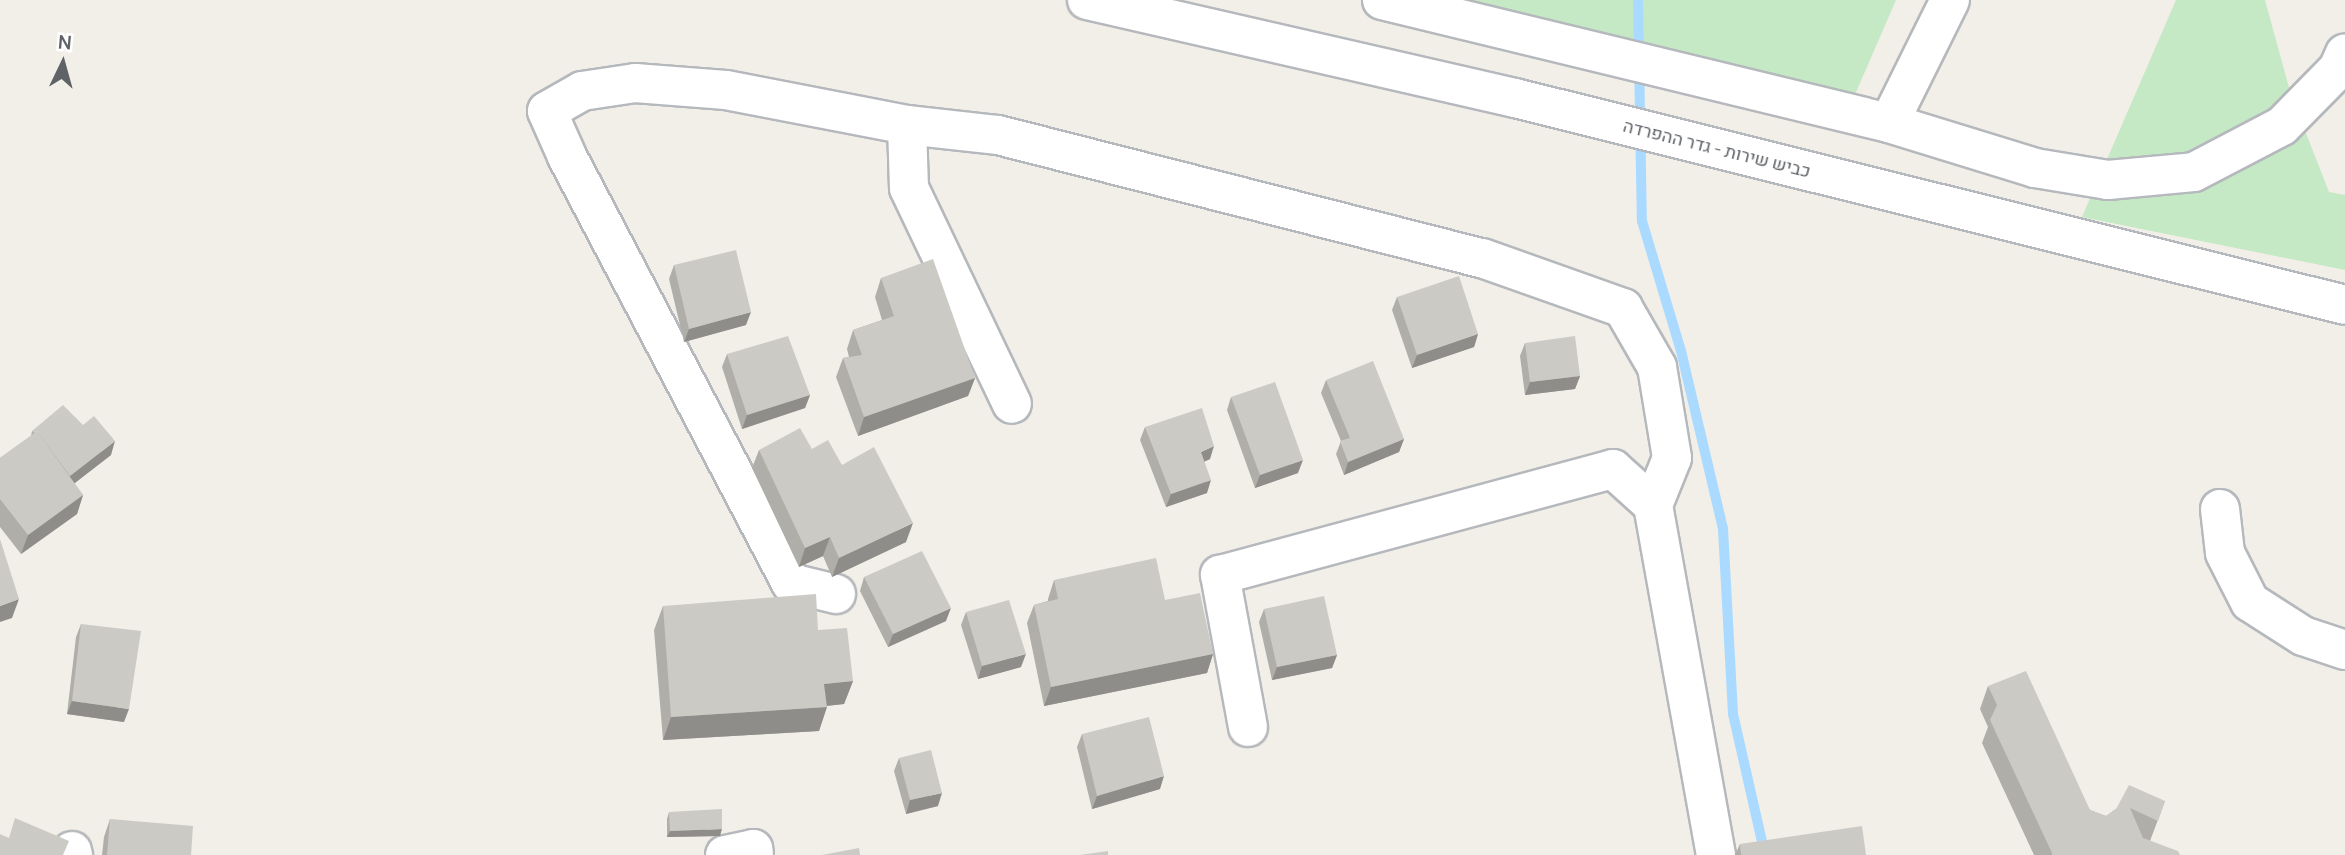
<!DOCTYPE html>
<meta charset="utf-8">
<style>
body{margin:0}
#map{position:relative;width:2345px;height:855px;overflow:hidden;background:#f1efe8;font-family:Manrope,Heebo,sans-serif}
div>[style]{position:absolute}
.green>*{inset:0;background:#c5e8c5}
.stream>*{height:10px;margin:-5px;padding:0 5px;transform-origin:5px;border-radius:5px;background:#aadaff}
.roads{filter:drop-shadow(2px 0 #b5b8bc) drop-shadow(-2px 0 #b5b8bc) drop-shadow(0 2px #b5b8bc) drop-shadow(0 -2px #b5b8bc)}
.minor>*{height:38px;margin:-19px;padding:0 19px;transform-origin:19px;border-radius:19px;background:#fff}
.wall>*{inset:0;background:#afaea9}
.shaded-wall>*{inset:0;background:#8f8d8a}
.building>*{inset:0;background:#cccac5}
span{translate:-50% -50%;white-space:nowrap;text-align:center;line-height:1.15;-webkit-text-stroke:5px #fff;paint-order:stroke}
.street-label{font-size:18px;color:#5f6368}
.north{position:absolute;left:28px;top:28px;width:70px;height:70px;-webkit-text-stroke:5px #fff;paint-order:stroke;rotate:5deg;font-size:19px;font-weight:700;line-height:28px;text-align:center;color:#5f6368}
.north::after{content:'';display:block;margin:auto;width:24px;height:32px;background:#5f6368;clip-path:polygon(50% 0,100% 100%,50% 72%,0 100%)}
</style>
<div id="map">
<div class="green">
<i style="clip-path:polygon(1427px 0,1896px 0,1850px 106px)"></i>
<i style="clip-path:polygon(2176px 0,2265px 0,2291px 95px,2329px 192px,2345px 195px,2345px 270px,2082px 217px)"></i>
</div>
<div class="stream">
<i style="left:1638px;top:0;width:221px;rotate:89deg"></i>
<i style="left:1642px;top:221px;width:136px;rotate:73.3deg"></i>
<i style="left:1681px;top:351px;width:183px;rotate:76.7deg"></i>
<i style="left:1723px;top:529px;width:185px;rotate:86.9deg"></i>
<i style="left:1733px;top:714px;width:145px;rotate:77.2deg"></i>
</div>
<div class="roads">
<div class="minor">
<i style="left:1087px;top:0;width:439px;rotate:12.9deg"></i>
<i style="left:1515px;top:98px;width:855px;rotate:14deg"></i>
<i style="left:1382px;top:0;width:522px;rotate:13.64deg"></i>
<i style="left:1889px;top:123px;width:137px;rotate:-63.6deg"></i>
<i style="left:1889px;top:123px;width:153px;rotate:17.1deg"></i>
<i style="left:2035px;top:168px;width:74px;rotate:9.3deg"></i>
<i style="left:2108px;top:180px;width:86px;rotate:-5.3deg"></i>
<i style="left:2194px;top:172px;width:99px;rotate:-27.6deg"></i>
<i style="left:2282px;top:126px;width:80px;rotate:-45.5deg"></i>
<i style="left:2338px;top:69px;width:17px;rotate:-66deg"></i>
<i style="left:907px;top:125px;width:63px;rotate:88.2deg"></i>
<i style="left:909px;top:188px;width:239px;rotate:64.5deg"></i>
<i style="left:2220px;top:509px;width:44px;rotate:83.5deg"></i>
<i style="left:2225px;top:553px;width:55px;rotate:63deg"></i>
<i style="left:2250px;top:602px;width:63px;rotate:32.7deg"></i>
<i style="left:2303px;top:636px;width:44px;rotate:18.4deg"></i>
<i style="left:836px;top:594px;width:46px;rotate:-166.3deg"></i>
<i style="left:791px;top:583px;width:482px;rotate:-117.7deg"></i>
<i style="left:567px;top:156px;width:49px;rotate:-114deg"></i>
<i style="left:547px;top:111px;width:40px;rotate:-29.7deg"></i>
<i style="left:582px;top:91px;width:54px;rotate:-8.6deg"></i>
<i style="left:635px;top:83px;width:91px;rotate:4.4deg"></i>
<i style="left:726px;top:90px;width:184px;rotate:10.9deg"></i>
<i style="left:907px;top:125px;width:92px;rotate:6.3deg"></i>
<i style="left:998px;top:135px;width:499px;rotate:14.3deg"></i>
<i style="left:1482px;top:258px;width:150px;rotate:19.5deg"></i>
<i style="left:1623px;top:308px;width:68px;rotate:60deg"></i>
<i style="left:1657px;top:367px;width:92px;rotate:80.6deg"></i>
<i style="left:1672px;top:458px;width:51px;rotate:112deg"></i>
<i style="left:1248px;top:727px;width:155px;rotate:-100.4deg"></i>
<i style="left:1220px;top:575px;width:407px;rotate:-15.1deg"></i>
<i style="left:1613px;top:469px;width:54px;rotate:42deg"></i>
<i style="left:1653px;top:505px;width:356px;rotate:79.8deg"></i>
<i style="left:72px;top:851px;width:4px;rotate:76deg"></i>
<i style="left:725px;top:855px;width:29px;rotate:-12deg"></i>
<i style="left:753px;top:849px;width:6px;rotate:81deg"></i>
</div>
</div>
<div class="wall">
<i style="clip-path:polygon(674px 265px,746px 325px,684px 342px,669px 279px)"></i>
<i style="clip-path:polygon(881px 278px,975px 378px,968px 396px,858px 436px,836px 377px,843px 358px,849px 357px,847px 349px,853px 330px,882px 320px,875px 297px)"></i>
<i style="clip-path:polygon(1397px 297px,1478px 334px,1474px 347px,1412px 368px,1392px 310px)"></i>
<i style="clip-path:polygon(1525px 343px,1580px 376px,1575px 389px,1525px 395px,1520px 356px)"></i>
<i style="clip-path:polygon(727px 354px,810px 395px,805px 408px,742px 429px,722px 367px)"></i>
<i style="clip-path:polygon(1326px 380px,1404px 439px,1399px 452px,1344px 475px,1336px 454px,1341px 441px,1321px 393px)"></i>
<i style="clip-path:polygon(1231px 397px,1298px 473px,1255px 488px,1227px 410px)"></i>
<i style="clip-path:polygon(1145px 427px,1210px 459px,1204px 462px,1207px 493px,1166px 507px,1140px 440px)"></i>
<i style="clip-path:polygon(32px 431px,111px 455px,74px 483px,83px 495px,77px 514px,21px 554px,0 527px,0 458px,31px 436px)"></i>
<i style="clip-path:polygon(812px 449px,842px 465px,906px 542px,832px 577px,823px 556px,799px 567px,752px 468px,759px 450px)"></i>
<i style="clip-path:polygon(864px 577px,946px 621px,888px 647px,860px 591px)"></i>
<i style="clip-path:polygon(1054px 580px,1165px 600px,1213px 654px,1207px 673px,1044px 706px,1027px 623px,1034px 605px,1048px 601px,1048px 599px)"></i>
<i style="clip-path:polygon(663px 606px,818px 630px,853px 681px,844px 704px,827px 706px,819px 731px,663px 740px,654px 630px)"></i>
<i style="clip-path:polygon(1264px 609px,1337px 655px,1332px 668px,1272px 680px,1259px 622px)"></i>
<i style="clip-path:polygon(966px 612px,1021px 667px,978px 679px,961px 625px)"></i>
<i style="clip-path:polygon(81px 624px,124px 722px,67px 714px,76px 637px)"></i>
<i style="clip-path:polygon(1988px 686px,2090px 810px,2106px 816px,2116px 809px,2165px 801px,2150px 841px,2180px 855px,2034px 855px,1982px 743px,1988px 727px,1980px 709px)"></i>
<i style="clip-path:polygon(1082px 734px,1160px 789px,1092px 809px,1077px 747px)"></i>
<i style="clip-path:polygon(899px 758px,938px 806px,906px 814px,894px 771px)"></i>
<i style="clip-path:polygon(669px 812px,720px 836px,667px 837px,667px 819px)"></i>
<i style="clip-path:polygon(110px 819px,191px 855px,102px 855px,104px 837px)"></i>
<i style="clip-path:polygon(1740px 844px,1866px 855px,1735px 855px)"></i>
</div>
<div class="shaded-wall">
<i style="clip-path:polygon(751px 312px,746px 325px,684px 342px,689px 329px)"></i>
<i style="clip-path:polygon(1478px 334px,1474px 347px,1412px 368px,1417px 355px)"></i>
<i style="clip-path:polygon(1580px 376px,1575px 389px,1525px 395px,1530px 382px)"></i>
<i style="clip-path:polygon(975px 378px,968px 396px,858px 436px,864px 417px)"></i>
<i style="clip-path:polygon(810px 395px,805px 408px,742px 429px,747px 415px)"></i>
<i style="clip-path:polygon(1404px 439px,1399px 452px,1344px 475px,1348px 462px)"></i>
<i style="clip-path:polygon(115px 441px,111px 455px,66px 490px,70px 476px)"></i>
<i style="clip-path:polygon(1214px 446px,1210px 459px,1196px 465px,1201px 452px)"></i>
<i style="clip-path:polygon(1303px 460px,1298px 473px,1255px 488px,1260px 475px)"></i>
<i style="clip-path:polygon(1211px 480px,1207px 493px,1166px 507px,1171px 494px)"></i>
<i style="clip-path:polygon(83px 495px,77px 514px,21px 554px,28px 535px)"></i>
<i style="clip-path:polygon(913px 523px,906px 542px,832px 577px,839px 558px)"></i>
<i style="clip-path:polygon(830px 537px,823px 556px,799px 567px,805px 548px)"></i>
<i style="clip-path:polygon(19px 599px,12px 618px,0 622px,0 606px)"></i>
<i style="clip-path:polygon(951px 608px,946px 621px,888px 647px,893px 634px)"></i>
<i style="clip-path:polygon(1026px 654px,1021px 667px,978px 679px,982px 666px)"></i>
<i style="clip-path:polygon(1213px 654px,1207px 673px,1044px 706px,1051px 687px)"></i>
<i style="clip-path:polygon(1337px 655px,1332px 668px,1272px 680px,1277px 667px)"></i>
<i style="clip-path:polygon(853px 681px,844px 704px,815px 707px,824px 684px)"></i>
<i style="clip-path:polygon(72px 701px,129px 709px,124px 722px,67px 714px)"></i>
<i style="clip-path:polygon(827px 707px,819px 731px,663px 740px,671px 717px)"></i>
<i style="clip-path:polygon(1164px 776px,1160px 789px,1092px 809px,1097px 796px)"></i>
<i style="clip-path:polygon(942px 793px,938px 806px,906px 814px,910px 800px)"></i>
<i style="clip-path:polygon(722px 829px,720px 836px,667px 837px,670px 831px)"></i>
</div>
<div class="building">
<i style="clip-path:polygon(736px 250px,751px 312px,689px 329px,674px 265px)"></i>
<i style="clip-path:polygon(933px 259px,975px 378px,864px 417px,843px 358px,862px 355px,853px 330px,894px 316px,881px 278px)"></i>
<i style="clip-path:polygon(1459px 276px,1478px 334px,1417px 355px,1397px 297px)"></i>
<i style="clip-path:polygon(788px 336px,810px 395px,747px 415px,727px 354px)"></i>
<i style="clip-path:polygon(1575px 336px,1580px 376px,1530px 382px,1525px 343px)"></i>
<i style="clip-path:polygon(1373px 361px,1404px 439px,1348px 462px,1340px 441px,1350px 438px,1326px 380px)"></i>
<i style="clip-path:polygon(1275px 382px,1303px 460px,1260px 475px,1231px 397px)"></i>
<i style="clip-path:polygon(63px 405px,83px 425px,94px 416px,115px 441px,70px 476px,37px 431px,34px 433px,32px 431px)"></i>
<i style="clip-path:polygon(1202px 408px,1214px 446px,1201px 452px,1211px 480px,1171px 494px,1145px 427px)"></i>
<i style="clip-path:polygon(800px 428px,812px 449px,828px 440px,842px 465px,874px 447px,913px 523px,839px 558px,830px 537px,805px 548px,759px 450px)"></i>
<i style="clip-path:polygon(37px 431px,83px 495px,28px 535px,0 499px,0 458px)"></i>
<i style="clip-path:polygon(0 539px,19px 599px,0 606px)"></i>
<i style="clip-path:polygon(922px 551px,951px 608px,893px 634px,864px 577px)"></i>
<i style="clip-path:polygon(1156px 558px,1165px 600px,1200px 593px,1213px 654px,1051px 687px,1034px 605px,1058px 599px,1054px 580px)"></i>
<i style="clip-path:polygon(816px 594px,818px 630px,847px 628px,853px 681px,824px 684px,827px 707px,671px 717px,663px 606px)"></i>
<i style="clip-path:polygon(1324px 596px,1337px 655px,1277px 667px,1264px 609px)"></i>
<i style="clip-path:polygon(1009px 600px,1026px 654px,982px 666px,966px 612px)"></i>
<i style="clip-path:polygon(81px 624px,141px 631px,129px 709px,72px 701px)"></i>
<i style="clip-path:polygon(2026px 671px,2090px 810px,2106px 816px,2116px 809px,2129px 785px,2165px 801px,2158px 821px,2130px 808px,2143px 838px,2178px 851px,2180px 855px,2052px 855px,2052px 853px,1990px 720px,1997px 705px,1988px 686px)"></i>
<i style="clip-path:polygon(1149px 717px,1164px 776px,1097px 796px,1082px 734px)"></i>
<i style="clip-path:polygon(931px 750px,942px 793px,910px 800px,899px 758px)"></i>
<i style="clip-path:polygon(722px 809px,722px 829px,670px 831px,669px 812px)"></i>
<i style="clip-path:polygon(15px 818px,69px 841px,63px 855px,0 855px,0 834px,9px 838px)"></i>
<i style="clip-path:polygon(110px 819px,193px 826px,191px 855px,107px 855px)"></i>
<i style="clip-path:polygon(1862px 826px,1866px 855px,1741px 855px,1740px 844px)"></i>
<i style="clip-path:polygon(859px 848px,860px 855px,822px 855px)"></i>
<i style="clip-path:polygon(1108px 851px,1108px 855px,1080px 855px)"></i>
</div>
<div class="street-label">
<span style="left:1717px;top:148px;rotate:14deg">כביש שירות - גדר ההפרדה</span>
</div>
<div class="north">N</div>
</div>
